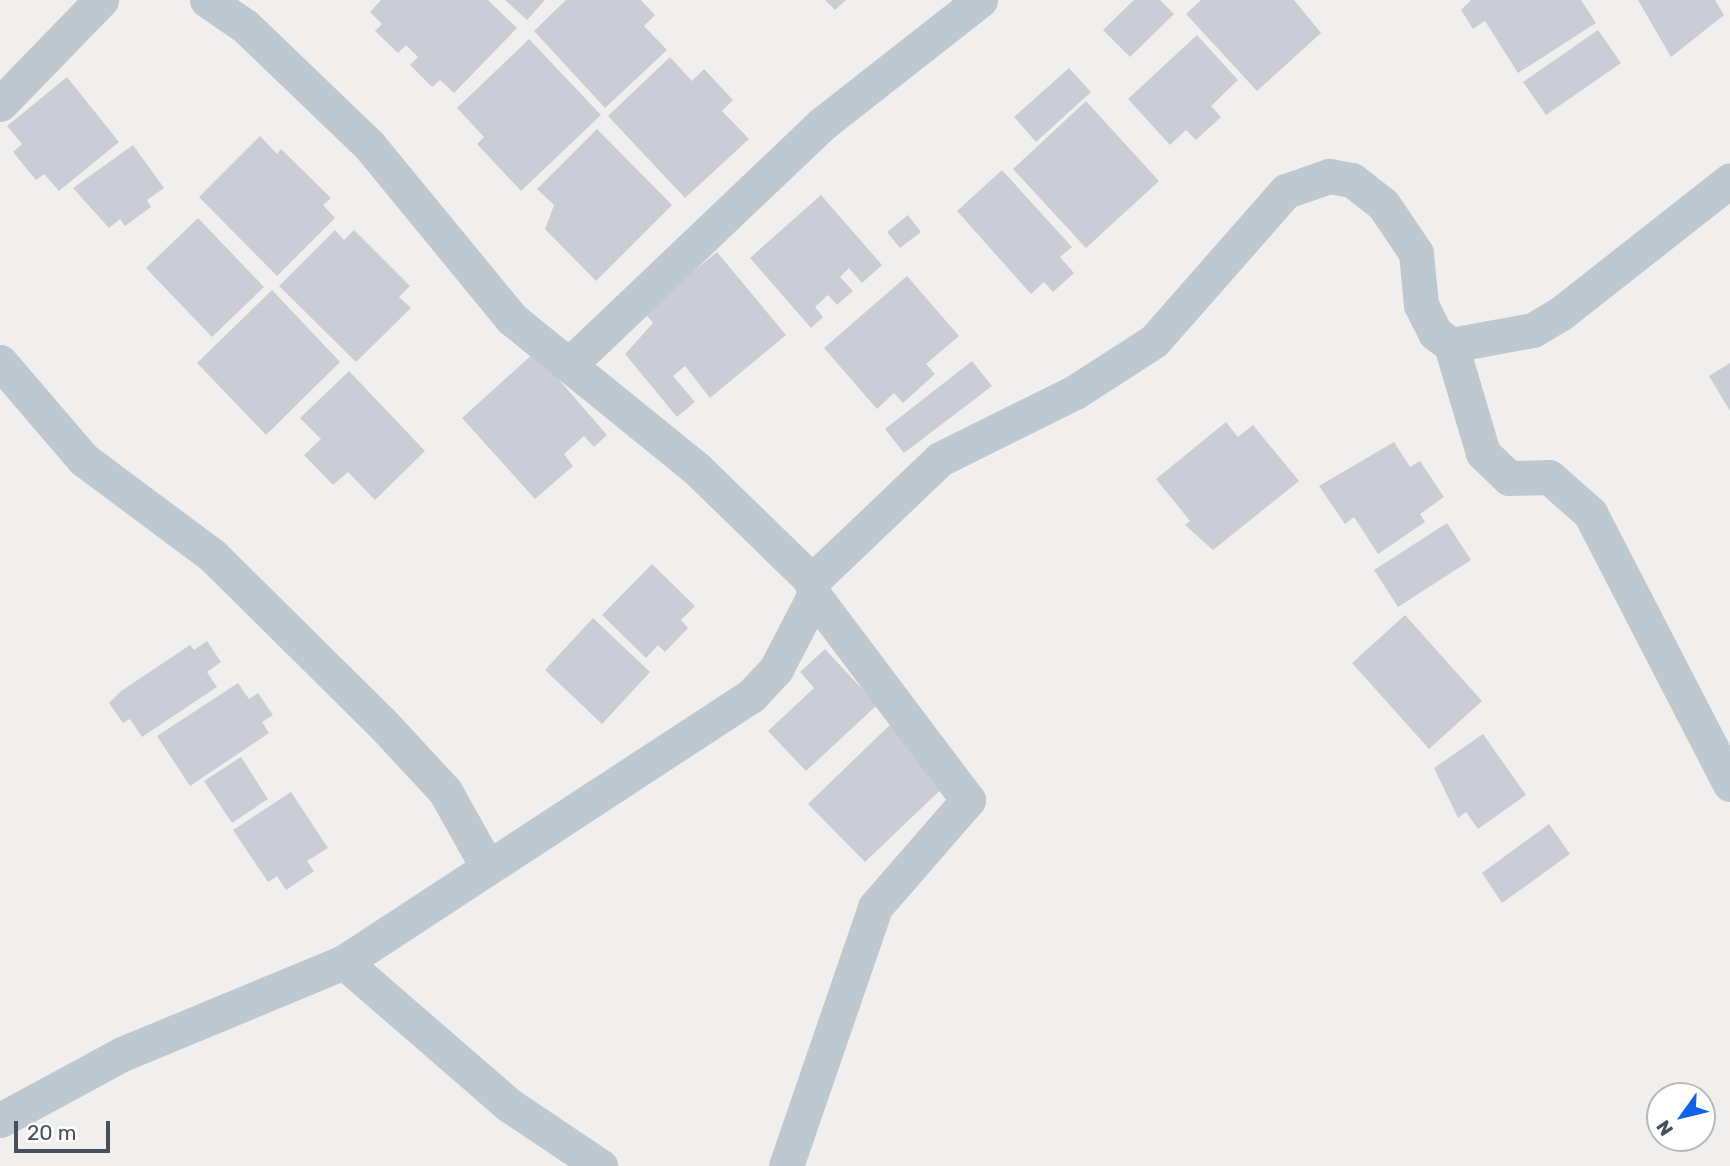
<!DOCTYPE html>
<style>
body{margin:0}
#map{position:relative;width:1730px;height:1166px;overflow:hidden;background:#f1efee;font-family:Rubik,sans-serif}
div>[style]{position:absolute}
.building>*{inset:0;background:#cacdd5}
.street>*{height:35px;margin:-17.5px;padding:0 17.5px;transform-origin:17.5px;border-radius:17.5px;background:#bec8d1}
span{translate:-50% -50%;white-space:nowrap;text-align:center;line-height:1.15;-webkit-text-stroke:7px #fff;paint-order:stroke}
.north{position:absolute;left:1646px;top:1082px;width:70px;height:70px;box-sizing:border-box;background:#fff;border:2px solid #b5b9be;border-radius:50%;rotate:236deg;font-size:19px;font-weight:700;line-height:28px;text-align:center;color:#46505d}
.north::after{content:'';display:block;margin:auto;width:24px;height:32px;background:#0f60ea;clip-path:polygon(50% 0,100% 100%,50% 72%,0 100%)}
.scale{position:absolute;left:14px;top:1121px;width:96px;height:32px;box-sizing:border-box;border:4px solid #46505d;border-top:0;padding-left:9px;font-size:21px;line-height:24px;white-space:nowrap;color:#46505d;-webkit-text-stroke:5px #fff;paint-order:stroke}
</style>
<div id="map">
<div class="building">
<i style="clip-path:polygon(381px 0,488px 0,517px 28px,454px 93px,440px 80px,432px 87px,410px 65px,418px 57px,406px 45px,398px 53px,375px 31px,382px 24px,370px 12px)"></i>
<i style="clip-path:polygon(505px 0,545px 0,527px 20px)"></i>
<i style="clip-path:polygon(566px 0,641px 0,655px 15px,644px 26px,667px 50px,605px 108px,534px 31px)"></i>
<i style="clip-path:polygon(825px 0,846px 0,835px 10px)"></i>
<i style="clip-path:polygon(1134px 0,1160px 0,1174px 14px,1130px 57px,1103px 30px)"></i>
<i style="clip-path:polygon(1201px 0,1294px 0,1321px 33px,1257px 91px,1186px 14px)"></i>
<i style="clip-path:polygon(1471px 0,1581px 0,1596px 23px,1518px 73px,1485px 21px,1473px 29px,1461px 10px)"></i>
<i style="clip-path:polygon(1638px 0,1715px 0,1724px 15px,1671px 57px)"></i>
<i style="clip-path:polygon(1598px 30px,1621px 63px,1546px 115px,1523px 82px)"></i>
<i style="clip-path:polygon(1197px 35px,1238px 80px,1211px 106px,1221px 117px,1196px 140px,1186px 130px,1170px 145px,1128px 99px)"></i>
<i style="clip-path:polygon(529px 39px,601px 115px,521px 191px,477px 144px,484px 137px,457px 108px)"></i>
<i style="clip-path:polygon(670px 57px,692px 81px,704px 69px,733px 100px,722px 111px,749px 139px,685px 198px,608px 116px)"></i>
<i style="clip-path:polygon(1069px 68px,1091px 92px,1036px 142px,1014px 117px)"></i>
<i style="clip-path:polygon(67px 77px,119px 142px,59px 191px,44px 174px,36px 180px,13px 152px,22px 144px,7px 126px)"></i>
<i style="clip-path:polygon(1086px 101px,1159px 181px,1086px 248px,1013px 169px)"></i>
<i style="clip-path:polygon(597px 129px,672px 205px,596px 281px,545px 229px,554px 205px,537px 189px)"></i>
<i style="clip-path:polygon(260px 136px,277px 154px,281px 149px,331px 198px,323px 205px,335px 218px,277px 276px,199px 197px)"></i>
<i style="clip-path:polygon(133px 145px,164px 188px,147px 200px,151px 207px,125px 226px,120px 219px,109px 228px,73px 188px)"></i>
<i style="clip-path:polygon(1002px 170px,1072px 247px,1060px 257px,1074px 273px,1053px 292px,1044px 282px,1031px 294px,957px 211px)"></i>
<i style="clip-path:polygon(821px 195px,882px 265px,862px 283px,849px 268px,840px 277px,853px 291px,837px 305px,828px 295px,815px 307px,823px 317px,811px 328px,750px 258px)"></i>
<i style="clip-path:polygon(908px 215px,921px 232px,900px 248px,887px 232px)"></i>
<i style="clip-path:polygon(198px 218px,264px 287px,212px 337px,146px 268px)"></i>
<i style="clip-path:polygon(335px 230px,344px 240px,354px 230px,410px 286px,399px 297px,411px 308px,356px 362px,279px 286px)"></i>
<i style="clip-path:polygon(717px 252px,786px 335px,710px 398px,685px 366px,673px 376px,695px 402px,677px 417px,625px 354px,653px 323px,644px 312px)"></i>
<i style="clip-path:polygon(907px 276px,959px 336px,926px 364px,935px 374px,903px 403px,894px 393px,877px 409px,824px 348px)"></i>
<i style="clip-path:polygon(272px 290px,340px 362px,266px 435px,197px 363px)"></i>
<i style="clip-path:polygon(535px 352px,607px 435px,594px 447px,584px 436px,564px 454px,573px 466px,535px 499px,462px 418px)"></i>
<i style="clip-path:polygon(972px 361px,992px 386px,904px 453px,885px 429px)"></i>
<i style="clip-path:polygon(1730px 363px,1730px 411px,1709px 376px)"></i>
<i style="clip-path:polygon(349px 371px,425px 451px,375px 500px,348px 472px,333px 485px,304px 455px,321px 439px,300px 418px)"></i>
<i style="clip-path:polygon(1226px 422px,1238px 437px,1253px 425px,1299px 481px,1213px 550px,1185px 525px,1190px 521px,1156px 479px)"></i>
<i style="clip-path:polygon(1394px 442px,1410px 467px,1420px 461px,1444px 497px,1420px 514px,1425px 522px,1378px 554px,1354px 517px,1345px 524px,1319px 486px)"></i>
<i style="clip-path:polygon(1447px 523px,1471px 560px,1398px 607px,1374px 570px)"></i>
<i style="clip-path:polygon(652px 564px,695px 606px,681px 620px,688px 628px,665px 652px,658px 645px,646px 658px,602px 615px)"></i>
<i style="clip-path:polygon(1405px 615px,1482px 701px,1429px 749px,1352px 663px)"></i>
<i style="clip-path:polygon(593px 618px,650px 672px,602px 724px,545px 670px)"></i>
<i style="clip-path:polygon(207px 641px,221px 662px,207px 672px,217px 687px,142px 737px,130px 719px,123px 723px,109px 703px,121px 691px,190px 645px,194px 650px)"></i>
<i style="clip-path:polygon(825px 649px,877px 705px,806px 771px,768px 731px,814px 688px,800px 672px)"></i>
<i style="clip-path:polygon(238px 683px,249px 699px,258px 693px,273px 715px,262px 722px,269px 733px,190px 786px,157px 736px)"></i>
<i style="clip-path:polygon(897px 718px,954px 777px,865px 862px,808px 804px)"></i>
<i style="clip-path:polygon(1483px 734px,1526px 795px,1478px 829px,1466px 812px,1458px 818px,1434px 768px)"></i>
<i style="clip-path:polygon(241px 757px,268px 799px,232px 823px,204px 781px)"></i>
<i style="clip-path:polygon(291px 792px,328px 848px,307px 861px,314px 871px,286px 890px,277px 876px,268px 882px,233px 830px)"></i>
<i style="clip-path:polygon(1549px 824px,1570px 854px,1502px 903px,1482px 873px)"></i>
</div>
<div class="street">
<i style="left:207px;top:0;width:46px;rotate:34.4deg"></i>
<i style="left:245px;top:26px;width:172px;rotate:43.8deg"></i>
<i style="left:369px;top:145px;width:225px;rotate:50.6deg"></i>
<i style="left:512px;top:319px;width:238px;rotate:39deg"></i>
<i style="left:697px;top:469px;width:161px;rotate:44.2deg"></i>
<i style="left:0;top:104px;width:145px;rotate:-45.8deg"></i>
<i style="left:1451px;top:345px;width:113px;rotate:73.5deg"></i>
<i style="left:1483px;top:453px;width:36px;rotate:44deg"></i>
<i style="left:1509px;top:478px;width:40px;rotate:-1.4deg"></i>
<i style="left:1549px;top:477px;width:55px;rotate:41.3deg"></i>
<i style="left:1590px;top:513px;width:305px;rotate:62.7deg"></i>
<i style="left:0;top:362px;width:128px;rotate:49.4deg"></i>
<i style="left:83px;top:459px;width:162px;rotate:36.7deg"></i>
<i style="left:213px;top:556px;width:236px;rotate:44.7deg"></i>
<i style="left:381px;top:722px;width:94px;rotate:47.2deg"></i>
<i style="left:445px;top:791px;width:86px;rotate:60.8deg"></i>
<i style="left:571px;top:363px;width:347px;rotate:-43.6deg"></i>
<i style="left:822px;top:124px;width:201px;rotate:-38.1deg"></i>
<i style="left:344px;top:962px;width:218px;rotate:40.9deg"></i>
<i style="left:509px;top:1105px;width:110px;rotate:33.8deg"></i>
<i style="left:0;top:1120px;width:139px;rotate:-28.4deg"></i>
<i style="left:122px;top:1054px;width:240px;rotate:-22.5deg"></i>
<i style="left:344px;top:962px;width:486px;rotate:-33.2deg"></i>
<i style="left:751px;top:696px;width:37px;rotate:-47deg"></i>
<i style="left:776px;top:669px;width:82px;rotate:-62.5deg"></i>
<i style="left:814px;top:596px;width:15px;rotate:-98deg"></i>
<i style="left:812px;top:581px;width:177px;rotate:-43.6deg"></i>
<i style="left:940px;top:459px;width:151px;rotate:-26.4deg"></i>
<i style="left:1075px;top:392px;width:94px;rotate:-32.8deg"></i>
<i style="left:1154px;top:341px;width:200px;rotate:-48.7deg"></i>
<i style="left:1286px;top:191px;width:46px;rotate:-19.2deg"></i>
<i style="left:1329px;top:176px;width:23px;rotate:10deg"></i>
<i style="left:1352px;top:180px;width:39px;rotate:38deg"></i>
<i style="left:1383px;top:204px;width:59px;rotate:56deg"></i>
<i style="left:1416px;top:253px;width:52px;rotate:84.5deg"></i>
<i style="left:1421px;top:305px;width:31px;rotate:63deg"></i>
<i style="left:1435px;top:333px;width:20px;rotate:37deg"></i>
<i style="left:1451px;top:345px;width:83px;rotate:-10.4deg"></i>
<i style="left:1533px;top:330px;width:31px;rotate:-31deg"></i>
<i style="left:1560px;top:314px;width:216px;rotate:-38.2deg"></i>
<i style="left:786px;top:1166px;width:274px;rotate:-71deg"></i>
<i style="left:875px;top:907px;width:142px;rotate:-49deg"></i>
<i style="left:968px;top:800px;width:256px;rotate:-127deg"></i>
</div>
<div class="north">N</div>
<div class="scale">20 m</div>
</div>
